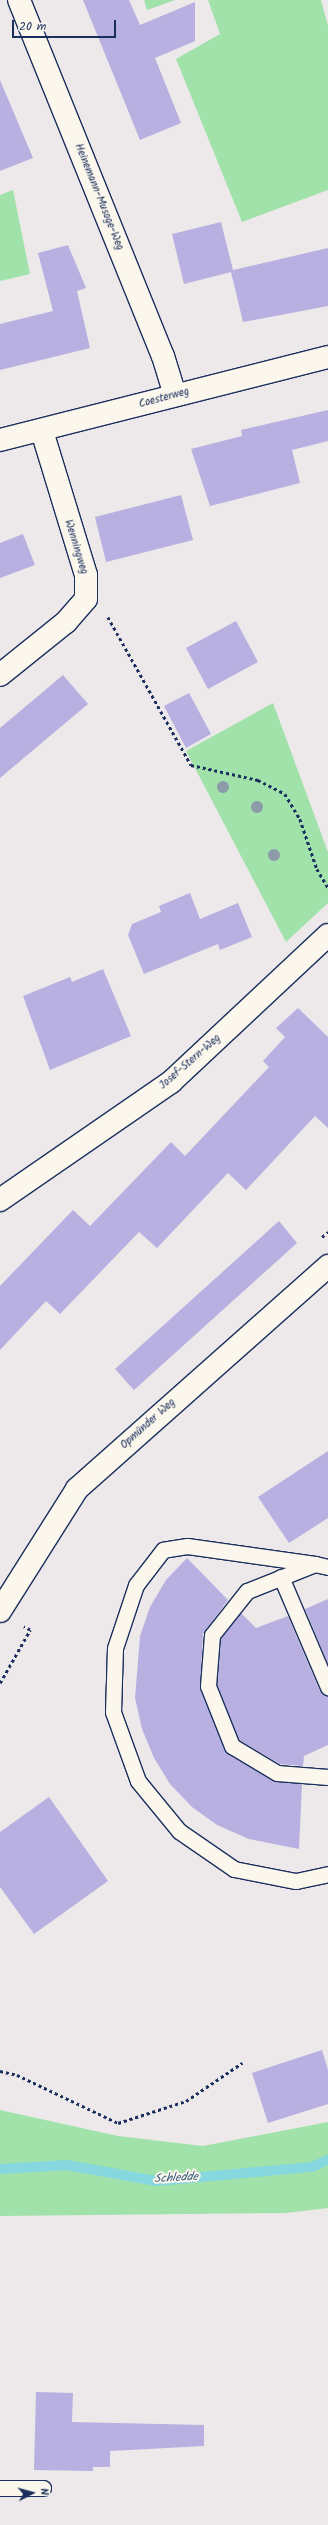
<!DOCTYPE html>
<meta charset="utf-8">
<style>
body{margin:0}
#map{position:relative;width:328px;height:2525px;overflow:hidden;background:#ede9ea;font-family:Kalam,sans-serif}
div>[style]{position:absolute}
.green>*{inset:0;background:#a1e2ab}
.stream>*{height:10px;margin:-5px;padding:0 5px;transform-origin:5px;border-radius:5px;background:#86d7de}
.building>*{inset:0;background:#b7b0e1}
.path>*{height:2.5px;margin-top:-1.25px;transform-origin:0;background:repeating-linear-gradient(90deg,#1b2f5e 0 3px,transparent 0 6px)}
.roads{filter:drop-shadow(1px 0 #1b2f5e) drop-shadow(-1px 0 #1b2f5e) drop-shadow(0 1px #1b2f5e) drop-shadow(0 -1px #1b2f5e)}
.lane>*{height:15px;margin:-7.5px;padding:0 7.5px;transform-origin:7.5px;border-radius:7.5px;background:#fbf7ec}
.street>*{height:22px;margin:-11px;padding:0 11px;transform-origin:11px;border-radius:11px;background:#fbf7ec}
.secondary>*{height:22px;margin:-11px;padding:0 11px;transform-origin:11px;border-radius:11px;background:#fbf7ec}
.trees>*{width:12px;height:12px;margin:-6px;border-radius:50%;background:#8c9ba7}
span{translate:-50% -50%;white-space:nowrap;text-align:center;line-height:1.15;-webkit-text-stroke:4px #fbf7ec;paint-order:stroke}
.street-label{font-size:11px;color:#1b2f5e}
.water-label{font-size:12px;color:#36597e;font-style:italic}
.north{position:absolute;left:12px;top:2473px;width:40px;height:40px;-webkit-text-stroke:3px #fbf7ec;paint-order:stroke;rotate:84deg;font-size:11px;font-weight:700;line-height:16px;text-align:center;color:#1b2f5e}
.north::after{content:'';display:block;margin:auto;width:14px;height:18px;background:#1b2f5e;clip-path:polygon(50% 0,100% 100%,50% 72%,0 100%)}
.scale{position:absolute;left:12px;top:20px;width:104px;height:18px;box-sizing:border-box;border:2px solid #1b2f5e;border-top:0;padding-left:5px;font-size:12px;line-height:14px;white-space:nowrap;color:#1b2f5e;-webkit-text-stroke:3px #fbf7ec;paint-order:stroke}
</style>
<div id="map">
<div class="green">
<i style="clip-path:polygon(144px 0,175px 0,147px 10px)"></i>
<i style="clip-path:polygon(208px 0,321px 0,328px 26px,328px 190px,242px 222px,176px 59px,220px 34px)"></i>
<i style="clip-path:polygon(13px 190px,30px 274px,0 281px,0 195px)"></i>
<i style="clip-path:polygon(273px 703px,328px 852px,328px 903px,286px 942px,186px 751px)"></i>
<i style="clip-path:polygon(0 2110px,118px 2136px,203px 2146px,328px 2122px,328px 2208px,286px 2213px,0 2216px)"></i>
</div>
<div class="stream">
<i style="left:0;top:2169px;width:67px;rotate:-3.4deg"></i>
<i style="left:67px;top:2165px;width:91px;rotate:10.1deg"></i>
<i style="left:157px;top:2181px;width:156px;rotate:-5.2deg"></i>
<i style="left:312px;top:2167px;width:17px;rotate:-24deg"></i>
</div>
<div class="building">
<i style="clip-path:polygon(83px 0,129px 0,140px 25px,195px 2px,195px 41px,155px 58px,181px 123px,140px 140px)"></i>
<i style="clip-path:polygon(0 80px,33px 158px,0 171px)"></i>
<i style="clip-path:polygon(221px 222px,233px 270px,328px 248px,328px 306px,243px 322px,231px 272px,184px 284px,172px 234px)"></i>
<i style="clip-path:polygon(68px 245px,86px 288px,77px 291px,90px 348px,0 370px,0 324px,53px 311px,38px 253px)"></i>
<i style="clip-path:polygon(328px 410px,328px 441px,292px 450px,300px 483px,210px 506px,191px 449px,242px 436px,241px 430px)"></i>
<i style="clip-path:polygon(181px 495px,193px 540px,106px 562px,95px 517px)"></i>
<i style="clip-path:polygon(23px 534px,35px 565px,0 578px,0 543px)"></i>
<i style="clip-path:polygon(236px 621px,258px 662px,208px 689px,186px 648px)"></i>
<i style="clip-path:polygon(63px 675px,88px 704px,0 778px,0 728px)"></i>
<i style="clip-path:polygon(189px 693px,211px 734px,186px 748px,164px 706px)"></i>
<i style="clip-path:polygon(190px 893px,200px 919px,238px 903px,252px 937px,220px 950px,218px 944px,144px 974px,128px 935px,132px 924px,161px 912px,159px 906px)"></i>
<i style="clip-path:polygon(103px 969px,131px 1036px,50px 1070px,23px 996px,70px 977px,72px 982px)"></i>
<i style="clip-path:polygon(298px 1008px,328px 1037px,328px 1128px,315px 1116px,246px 1190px,228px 1173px,157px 1248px,139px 1232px,60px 1314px,46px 1301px,0 1350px,0 1286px,73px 1210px,90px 1226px,171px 1142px,185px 1156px,269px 1067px,263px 1061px,285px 1037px,276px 1028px)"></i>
<i style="clip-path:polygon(279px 1221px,297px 1243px,134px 1390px,115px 1369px)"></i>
<i style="clip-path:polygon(328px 1451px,328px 1518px,289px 1543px,258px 1497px)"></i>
<i style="clip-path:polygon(187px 1558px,228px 1600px,203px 1634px,200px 1689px,227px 1753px,273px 1781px,302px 1784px,299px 1849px,249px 1839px,217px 1825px,192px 1807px,170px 1784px,154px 1758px,142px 1729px,135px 1698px,140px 1636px,150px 1607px,166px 1580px)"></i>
<i style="clip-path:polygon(328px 1599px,328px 1664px,305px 1609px)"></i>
<i style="clip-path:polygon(241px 1613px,256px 1628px,288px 1616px,320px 1691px,328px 1696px,328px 1745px,304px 1756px,303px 1766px,280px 1764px,239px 1740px,217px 1685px,221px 1638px)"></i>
<i style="clip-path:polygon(49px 1797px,108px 1881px,34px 1934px,0 1887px,0 1832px)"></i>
<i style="clip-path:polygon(322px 2050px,328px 2070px,328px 2104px,268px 2123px,252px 2073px)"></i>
<i style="clip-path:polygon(36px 2392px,73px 2393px,72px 2422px,204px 2425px,204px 2446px,110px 2451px,110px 2467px,93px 2467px,93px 2471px,34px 2470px)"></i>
</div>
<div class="path">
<i style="left:108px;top:617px;width:170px;rotate:60.7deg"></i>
<i style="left:191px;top:765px;width:69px;rotate:12.6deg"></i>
<i style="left:258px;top:780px;width:30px;rotate:27deg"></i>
<i style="left:285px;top:794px;width:29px;rotate:59deg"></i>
<i style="left:300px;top:819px;width:53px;rotate:71.2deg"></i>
<i style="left:317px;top:869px;width:21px;rotate:59deg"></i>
<i style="left:322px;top:1237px;width:8px;rotate:-40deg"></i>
<i style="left:0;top:1683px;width:61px;rotate:-60.5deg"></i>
<i style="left:30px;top:1630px;width:7px;rotate:-153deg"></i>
<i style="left:0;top:2071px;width:17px;rotate:13deg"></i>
<i style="left:17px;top:2075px;width:112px;rotate:25.4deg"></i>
<i style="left:118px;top:2123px;width:71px;rotate:-17.9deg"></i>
<i style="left:186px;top:2101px;width:68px;rotate:-34.2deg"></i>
</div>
<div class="roads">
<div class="lane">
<i style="left:315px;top:1564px;width:129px;rotate:-172deg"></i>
<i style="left:187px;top:1546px;width:24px;rotate:171deg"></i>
<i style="left:163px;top:1550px;width:44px;rotate:127.6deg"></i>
<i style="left:136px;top:1585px;width:66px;rotate:108.4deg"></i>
<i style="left:115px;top:1648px;width:64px;rotate:91.8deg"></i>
<i style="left:113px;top:1712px;width:73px;rotate:70.1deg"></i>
<i style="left:138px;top:1781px;width:65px;rotate:50.6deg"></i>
<i style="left:179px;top:1831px;width:67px;rotate:34.6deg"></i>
<i style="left:234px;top:1869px;width:63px;rotate:11deg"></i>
<i style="left:296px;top:1881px;width:33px;rotate:-12deg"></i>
<i style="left:328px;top:1567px;width:13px;rotate:-167deg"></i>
<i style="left:315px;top:1564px;width:73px;rotate:158.3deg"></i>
<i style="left:247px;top:1591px;width:56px;rotate:128.5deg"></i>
<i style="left:212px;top:1635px;width:51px;rotate:94.5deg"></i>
<i style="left:208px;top:1686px;width:65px;rotate:68.2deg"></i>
<i style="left:232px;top:1746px;width:52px;rotate:31deg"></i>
<i style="left:277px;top:1773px;width:51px;rotate:4.5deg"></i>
<i style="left:281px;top:1577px;width:120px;rotate:66.9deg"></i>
<i style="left:0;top:2488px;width:43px"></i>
</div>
<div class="street">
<i style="left:19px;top:0;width:384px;rotate:68deg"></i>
<i style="left:163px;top:356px;width:41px;rotate:72.9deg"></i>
<i style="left:0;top:440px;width:338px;rotate:-14.2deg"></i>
<i style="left:0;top:675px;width:85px;rotate:-38.8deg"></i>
<i style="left:66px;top:622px;width:30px;rotate:-49deg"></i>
<i style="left:86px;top:599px;width:24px;rotate:-90deg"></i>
<i style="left:86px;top:575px;width:151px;rotate:-107deg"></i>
<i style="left:0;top:1200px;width:208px;rotate:-34.6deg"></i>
<i style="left:171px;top:1082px;width:215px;rotate:-43.1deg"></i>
</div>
<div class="secondary">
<i style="left:0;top:1611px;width:144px;rotate:-57.7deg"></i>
<i style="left:77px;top:1489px;width:336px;rotate:-41.6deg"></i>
</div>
</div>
<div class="trees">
<i style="left:223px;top:787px"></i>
<i style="left:257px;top:807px"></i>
<i style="left:274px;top:855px"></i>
</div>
<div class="street-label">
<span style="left:99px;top:197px;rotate:68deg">Heinemann-Musoge-Weg</span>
<span style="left:164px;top:398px;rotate:-15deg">Coesterweg</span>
<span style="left:76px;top:547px;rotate:73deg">Wenningweg</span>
<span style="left:190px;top:1062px;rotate:-41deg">Josef-Stern-Weg</span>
<span style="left:148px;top:1424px;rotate:-42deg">Opmünder Weg</span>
</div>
<div class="water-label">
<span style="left:176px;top:2178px;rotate:-3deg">Schledde</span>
</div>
<div class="north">N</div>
<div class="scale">20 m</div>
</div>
